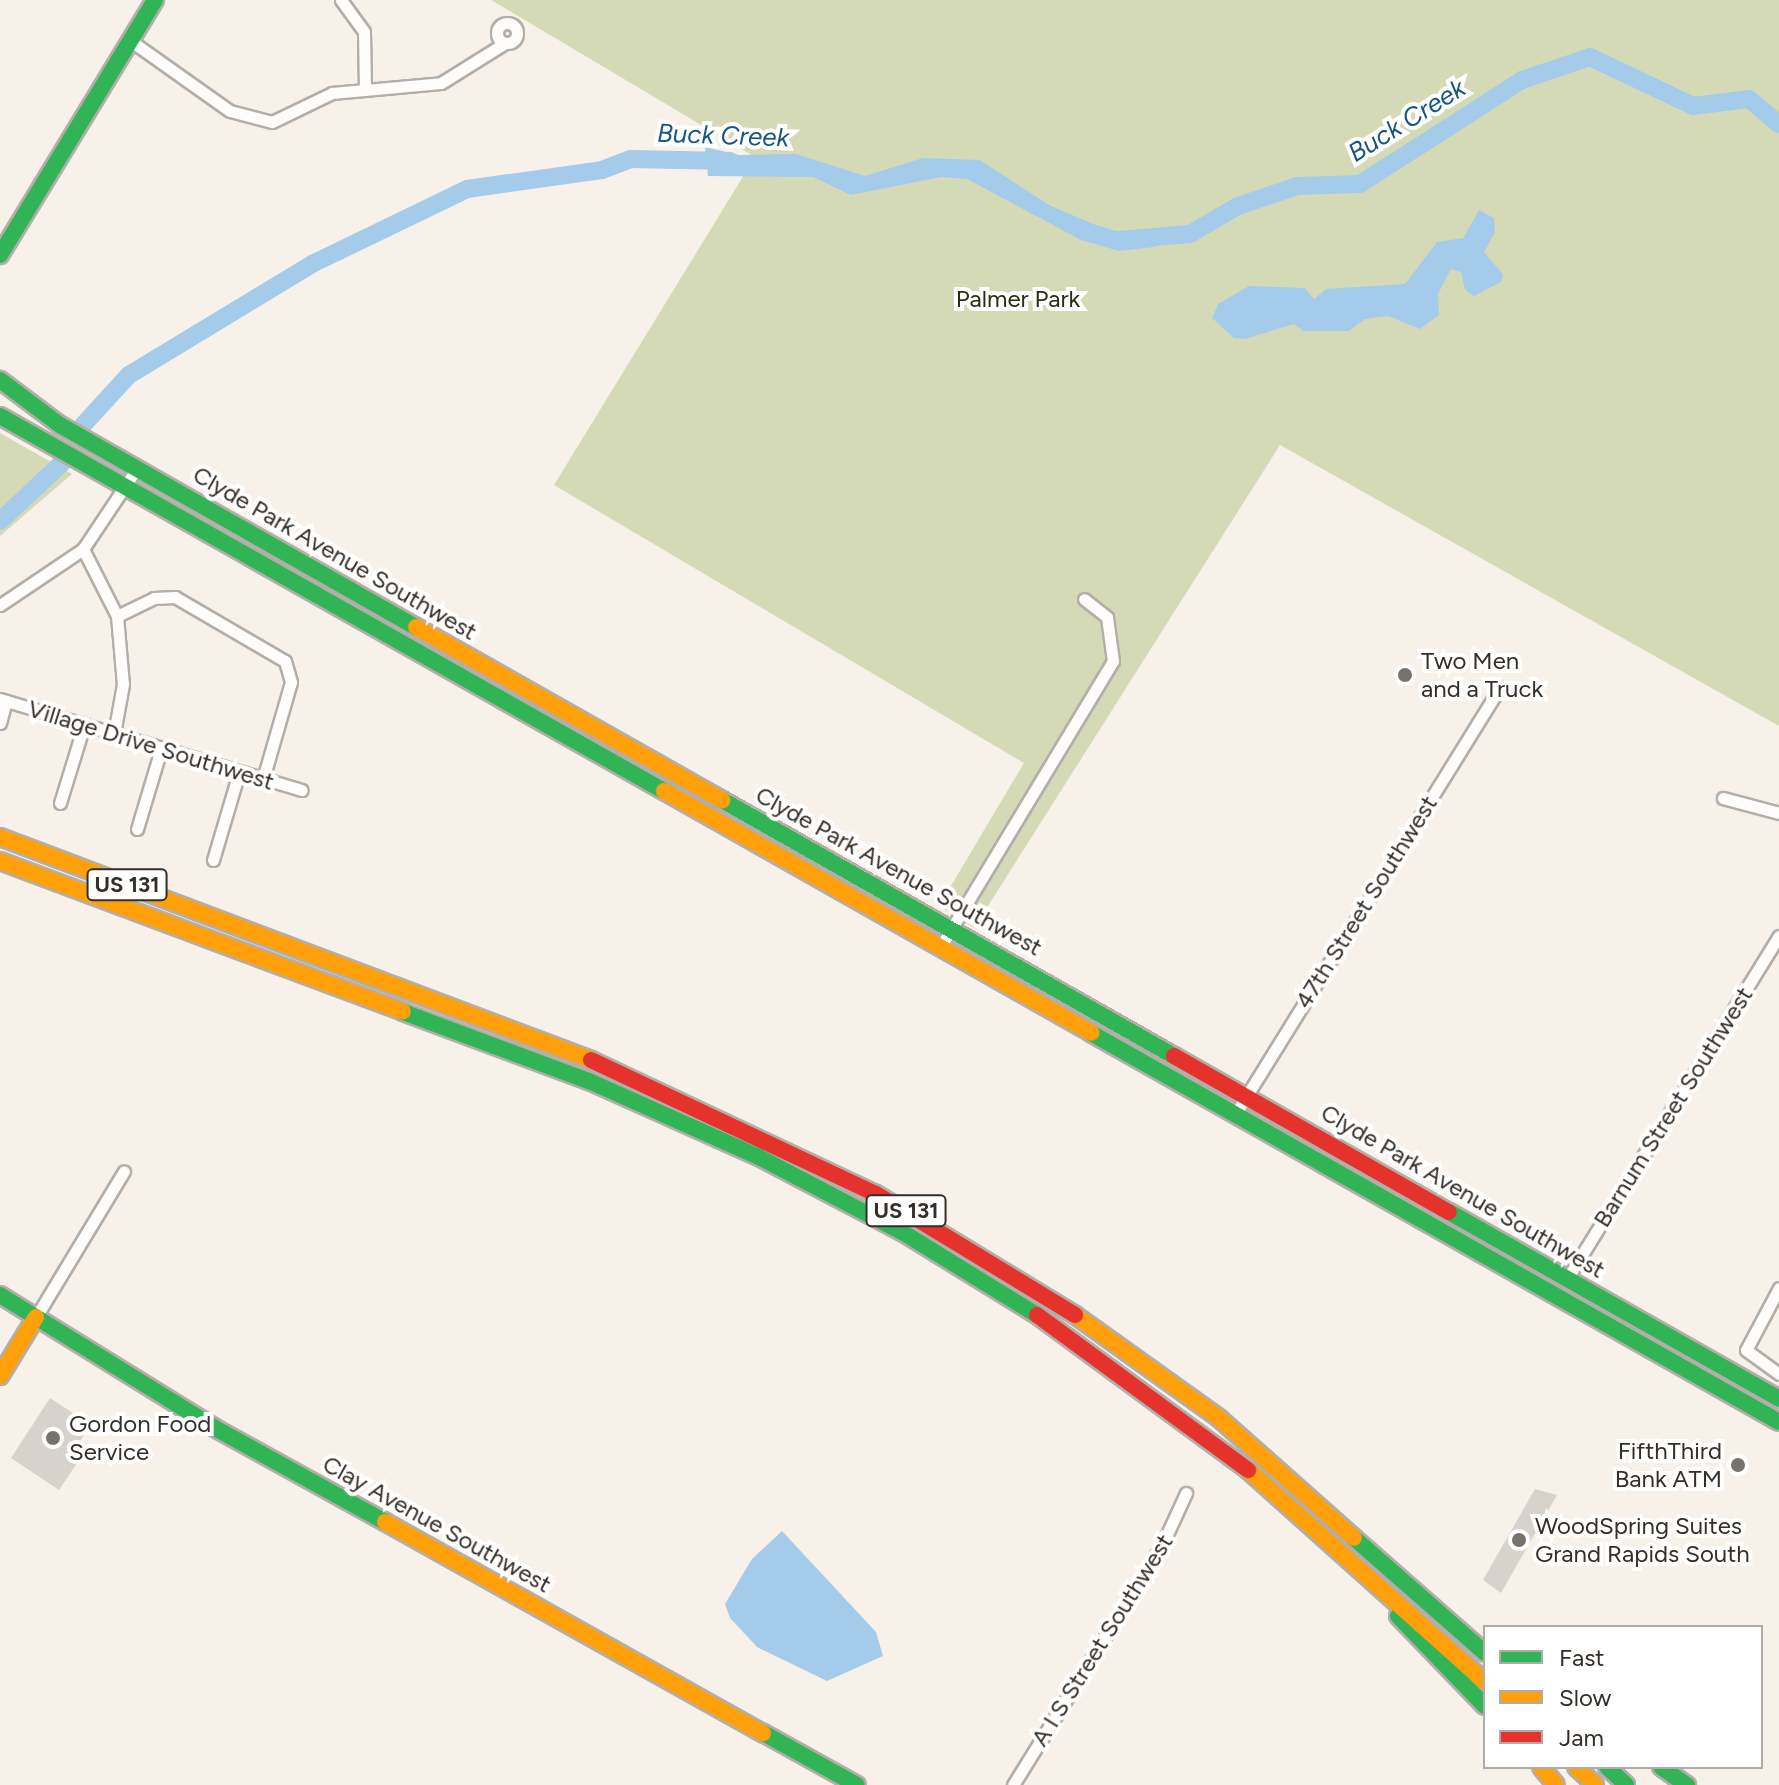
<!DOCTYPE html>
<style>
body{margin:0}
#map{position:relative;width:1779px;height:1785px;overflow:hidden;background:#f7f1ea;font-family:Figtree,sans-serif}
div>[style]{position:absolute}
.green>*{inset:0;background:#d5dab6}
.water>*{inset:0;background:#a5cbeb}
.river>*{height:18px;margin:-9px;padding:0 9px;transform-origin:9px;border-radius:9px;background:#a5cbeb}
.building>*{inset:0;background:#d7d2cc}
.roads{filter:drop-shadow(2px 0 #b3aea8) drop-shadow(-2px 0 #b3aea8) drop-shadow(0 2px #b3aea8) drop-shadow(0 -2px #b3aea8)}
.street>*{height:11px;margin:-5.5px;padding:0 5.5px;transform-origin:5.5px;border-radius:5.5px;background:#fefdfc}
.street>.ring{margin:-5.5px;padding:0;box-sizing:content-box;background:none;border:11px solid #fefdfc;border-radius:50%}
.fast>*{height:16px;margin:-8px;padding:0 8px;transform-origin:8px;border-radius:8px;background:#30b455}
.slow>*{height:16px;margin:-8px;padding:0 8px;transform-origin:8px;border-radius:8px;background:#ff9f0a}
.jam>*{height:16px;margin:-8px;padding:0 8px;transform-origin:8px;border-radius:8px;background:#e5322d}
.dots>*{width:22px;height:22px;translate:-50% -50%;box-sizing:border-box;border:4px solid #fff;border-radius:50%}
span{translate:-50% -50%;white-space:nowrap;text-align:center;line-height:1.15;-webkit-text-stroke:8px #fff;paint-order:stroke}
.shield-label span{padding:2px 6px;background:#fff;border:2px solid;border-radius:6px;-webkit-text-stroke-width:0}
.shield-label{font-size:22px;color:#342e28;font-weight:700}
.park-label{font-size:24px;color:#272d0f}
.street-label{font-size:24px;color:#342e28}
.poi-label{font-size:24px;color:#342e28}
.left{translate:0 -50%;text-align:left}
.right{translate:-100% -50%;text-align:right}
.water-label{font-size:26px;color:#175684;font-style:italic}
.legend{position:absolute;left:1483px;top:1625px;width:280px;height:144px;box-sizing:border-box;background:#fff;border:2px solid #aeaba9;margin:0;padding:10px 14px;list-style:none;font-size:24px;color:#342e28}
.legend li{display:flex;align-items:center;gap:16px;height:40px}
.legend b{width:40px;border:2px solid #aeaba9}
</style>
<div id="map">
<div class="green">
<i style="clip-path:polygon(491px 0,1779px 0,1779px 726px,1280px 445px,974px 928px,939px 906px,1024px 763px,554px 485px,755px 157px)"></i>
<i style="clip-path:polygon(0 433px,72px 474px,0 536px)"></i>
</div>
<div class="water">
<i style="clip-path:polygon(705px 147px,739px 155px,796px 154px,865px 176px,923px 158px,980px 160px,1049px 205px,1093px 224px,1116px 231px,1151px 229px,1155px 247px,1119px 251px,1081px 240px,967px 179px,941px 177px,851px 195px,813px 177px,708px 176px)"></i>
<i style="clip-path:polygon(1479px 210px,1494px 218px,1495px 232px,1484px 252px,1503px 274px,1501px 282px,1474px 296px,1465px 290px,1461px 272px,1451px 269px,1438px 294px,1439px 315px,1420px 329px,1388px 316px,1365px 319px,1349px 331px,1303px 331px,1294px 324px,1245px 339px,1234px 338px,1212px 318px,1218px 304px,1249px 286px,1305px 288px,1314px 299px,1326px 289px,1405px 284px,1437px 242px,1463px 238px)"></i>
<i style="clip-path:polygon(782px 1531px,876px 1632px,883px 1656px,827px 1681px,757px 1647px,730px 1618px,725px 1604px,752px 1559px)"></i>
</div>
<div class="river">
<i style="left:1130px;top:239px;width:60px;rotate:-4.8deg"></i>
<i style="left:1190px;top:234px;width:56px;rotate:-30.3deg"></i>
<i style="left:1238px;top:206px;width:62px;rotate:-18.7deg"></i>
<i style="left:1297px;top:186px;width:63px;rotate:-1.8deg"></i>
<i style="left:1360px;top:184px;width:193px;rotate:-32.7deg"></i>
<i style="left:1522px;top:80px;width:72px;rotate:-18.7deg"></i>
<i style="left:1590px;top:57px;width:114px;rotate:25.4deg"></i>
<i style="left:1693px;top:106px;width:56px;rotate:-7.1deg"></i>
<i style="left:1749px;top:99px;width:39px;rotate:40deg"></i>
<i style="left:83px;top:425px;width:68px;rotate:-47.4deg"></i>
<i style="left:129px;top:375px;width:214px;rotate:-31.2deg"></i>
<i style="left:312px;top:264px;width:172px;rotate:-25.8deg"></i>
<i style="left:467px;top:189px;width:136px;rotate:-8deg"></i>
<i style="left:602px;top:170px;width:30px;rotate:-21deg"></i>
<i style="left:630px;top:159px;width:100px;rotate:1.1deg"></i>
<i style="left:0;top:521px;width:85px;rotate:-43.1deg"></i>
</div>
<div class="building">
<i style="clip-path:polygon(50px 1398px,91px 1425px,73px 1451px,81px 1457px,59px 1490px,11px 1458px)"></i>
<i style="clip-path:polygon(1535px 1489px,1557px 1495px,1501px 1593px,1483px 1580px)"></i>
</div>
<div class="roads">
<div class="street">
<i style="left:341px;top:0;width:39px;rotate:54deg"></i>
<i style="left:364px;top:32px;width:55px;rotate:89deg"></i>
<i class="ring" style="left:497px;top:23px;width:9px;height:9px"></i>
<i style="left:131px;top:41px;width:121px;rotate:35.3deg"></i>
<i style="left:230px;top:111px;width:43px;rotate:14.7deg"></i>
<i style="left:272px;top:122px;width:67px;rotate:-25.8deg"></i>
<i style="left:332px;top:93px;width:109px;rotate:-5.2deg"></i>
<i style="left:441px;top:83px;width:75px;rotate:-32deg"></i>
<i style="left:83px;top:549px;width:75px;rotate:63.1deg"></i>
<i style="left:117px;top:616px;width:68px;rotate:85deg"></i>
<i style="left:123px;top:684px;width:51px;rotate:100.2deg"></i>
<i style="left:0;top:605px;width:100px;rotate:-34deg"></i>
<i style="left:83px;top:549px;width:97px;rotate:-56.3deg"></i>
<i style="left:117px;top:616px;width:41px;rotate:-25.9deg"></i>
<i style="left:154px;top:598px;width:21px;rotate:-3deg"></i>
<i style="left:175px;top:597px;width:127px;rotate:30.2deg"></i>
<i style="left:285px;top:661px;width:22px;rotate:74deg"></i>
<i style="left:291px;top:682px;width:101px;rotate:106.1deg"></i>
<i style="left:0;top:699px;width:315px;rotate:16.8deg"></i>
<i style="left:0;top:723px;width:23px;rotate:-75deg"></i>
<i style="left:1723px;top:798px;width:58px;rotate:15deg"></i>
<i style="left:60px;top:803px;width:82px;rotate:-72.9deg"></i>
<i style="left:137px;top:829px;width:84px;rotate:-73.3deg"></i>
<i style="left:213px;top:860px;width:92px;rotate:-73.5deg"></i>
<i style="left:941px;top:946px;width:333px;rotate:-58.9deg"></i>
<i style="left:1113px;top:661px;width:44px;rotate:-97.8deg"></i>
<i style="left:1107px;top:617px;width:29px;rotate:-142deg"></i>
<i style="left:1236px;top:1113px;width:495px;rotate:-58.2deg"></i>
<i style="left:1567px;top:1279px;width:403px;rotate:-58.3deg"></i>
<i style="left:1779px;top:1288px;width:70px;rotate:118deg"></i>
<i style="left:1746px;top:1350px;width:41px;rotate:36deg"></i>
<i style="left:36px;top:1317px;width:170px;rotate:-58.9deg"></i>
<i style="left:1013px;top:1785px;width:285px;rotate:-58.2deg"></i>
<i style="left:1163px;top:1543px;width:55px;rotate:-65.3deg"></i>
</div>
<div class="fast">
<i style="left:0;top:255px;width:298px;rotate:-58.7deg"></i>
<i style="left:0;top:380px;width:75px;rotate:36.9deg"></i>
<i style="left:60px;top:425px;width:409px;rotate:29.6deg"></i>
<i style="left:0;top:416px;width:763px;rotate:29.46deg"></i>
<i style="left:722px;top:800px;width:519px;rotate:29.53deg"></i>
<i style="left:403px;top:1012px;width:198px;rotate:20.4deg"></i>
<i style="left:589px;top:1081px;width:184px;rotate:24.1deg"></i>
<i style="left:757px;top:1156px;width:164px;rotate:27.7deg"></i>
<i style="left:902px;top:1232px;width:158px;rotate:31.6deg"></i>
<i style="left:1091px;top:1033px;width:790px;rotate:29.48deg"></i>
<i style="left:1449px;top:1212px;width:379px;rotate:29.5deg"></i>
<i style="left:0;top:1295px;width:253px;rotate:31.7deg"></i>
<i style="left:215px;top:1428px;width:194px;rotate:28.9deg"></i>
<i style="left:1354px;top:1538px;width:174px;rotate:41.3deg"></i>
<i style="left:1398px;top:1616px;width:125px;rotate:46deg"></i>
<i style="left:763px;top:1733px;width:107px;rotate:29deg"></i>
<i style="left:1607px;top:1767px;width:26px;rotate:43deg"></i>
<i style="left:1661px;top:1767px;width:32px;rotate:35deg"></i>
</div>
<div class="slow">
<i style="left:416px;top:627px;width:352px;rotate:29.5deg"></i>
<i style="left:664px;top:791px;width:491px;rotate:29.5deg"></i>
<i style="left:0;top:837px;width:632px;rotate:20.67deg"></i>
<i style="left:0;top:861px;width:430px;rotate:20.5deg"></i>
<i style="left:1075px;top:1315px;width:178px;rotate:35.6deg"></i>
<i style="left:1220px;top:1419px;width:179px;rotate:41.6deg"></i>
<i style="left:0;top:1376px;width:69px;rotate:-58.6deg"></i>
<i style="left:1248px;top:1470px;width:318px;rotate:41.8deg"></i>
<i style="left:385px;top:1522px;width:433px;rotate:29.2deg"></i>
<i style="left:1541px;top:1767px;width:23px;rotate:50deg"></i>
<i style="left:1576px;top:1767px;width:26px;rotate:43deg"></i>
</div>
<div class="jam">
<i style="left:1174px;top:1056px;width:316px;rotate:29.6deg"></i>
<i style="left:591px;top:1060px;width:315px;rotate:25.2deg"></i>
<i style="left:876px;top:1194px;width:233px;rotate:31.3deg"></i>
<i style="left:1037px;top:1315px;width:262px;rotate:36.3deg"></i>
</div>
</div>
<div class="dots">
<i style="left:1405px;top:675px;background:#78726c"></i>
<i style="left:53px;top:1438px;background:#78726c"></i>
<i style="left:1738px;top:1465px;background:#78726c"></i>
<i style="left:1519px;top:1540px;background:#78726c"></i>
</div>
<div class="shield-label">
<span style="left:127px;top:885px">US 131</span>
<span style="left:906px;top:1211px">US 131</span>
</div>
<div class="park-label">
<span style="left:1018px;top:299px">Palmer Park</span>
</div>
<div class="street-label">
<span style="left:335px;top:553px;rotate:30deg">Clyde Park Avenue Southwest</span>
<span style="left:151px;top:745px;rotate:17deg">Village Drive Southwest</span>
<span style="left:899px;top:871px;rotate:29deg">Clyde Park Avenue Southwest</span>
<span style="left:1366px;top:902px;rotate:-58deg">47th Street Southwest</span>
<span style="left:1673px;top:1107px;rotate:-58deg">Barnum Street Southwest</span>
<span style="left:1463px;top:1191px;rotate:30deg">Clyde Park Avenue Southwest</span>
<span style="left:437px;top:1524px;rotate:29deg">Clay Avenue Southwest</span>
<span style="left:1102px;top:1640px;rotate:-58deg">A I S Street Southwest</span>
</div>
<div class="poi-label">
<span class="left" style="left:1421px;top:675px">Two Men<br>and a Truck</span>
<span class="left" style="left:69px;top:1438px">Gordon Food<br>Service</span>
<span class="right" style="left:1722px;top:1465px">FifthThird<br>Bank ATM</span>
<span class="left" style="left:1535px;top:1540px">WoodSpring Suites<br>Grand Rapids South</span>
</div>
<div class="water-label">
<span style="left:1407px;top:121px;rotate:-32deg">Buck Creek</span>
<span style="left:723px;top:136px;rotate:2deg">Buck Creek</span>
</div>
<ul class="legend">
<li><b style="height:10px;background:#30b455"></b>Fast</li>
<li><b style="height:10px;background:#ff9f0a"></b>Slow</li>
<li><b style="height:10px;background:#e5322d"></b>Jam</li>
</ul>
</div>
